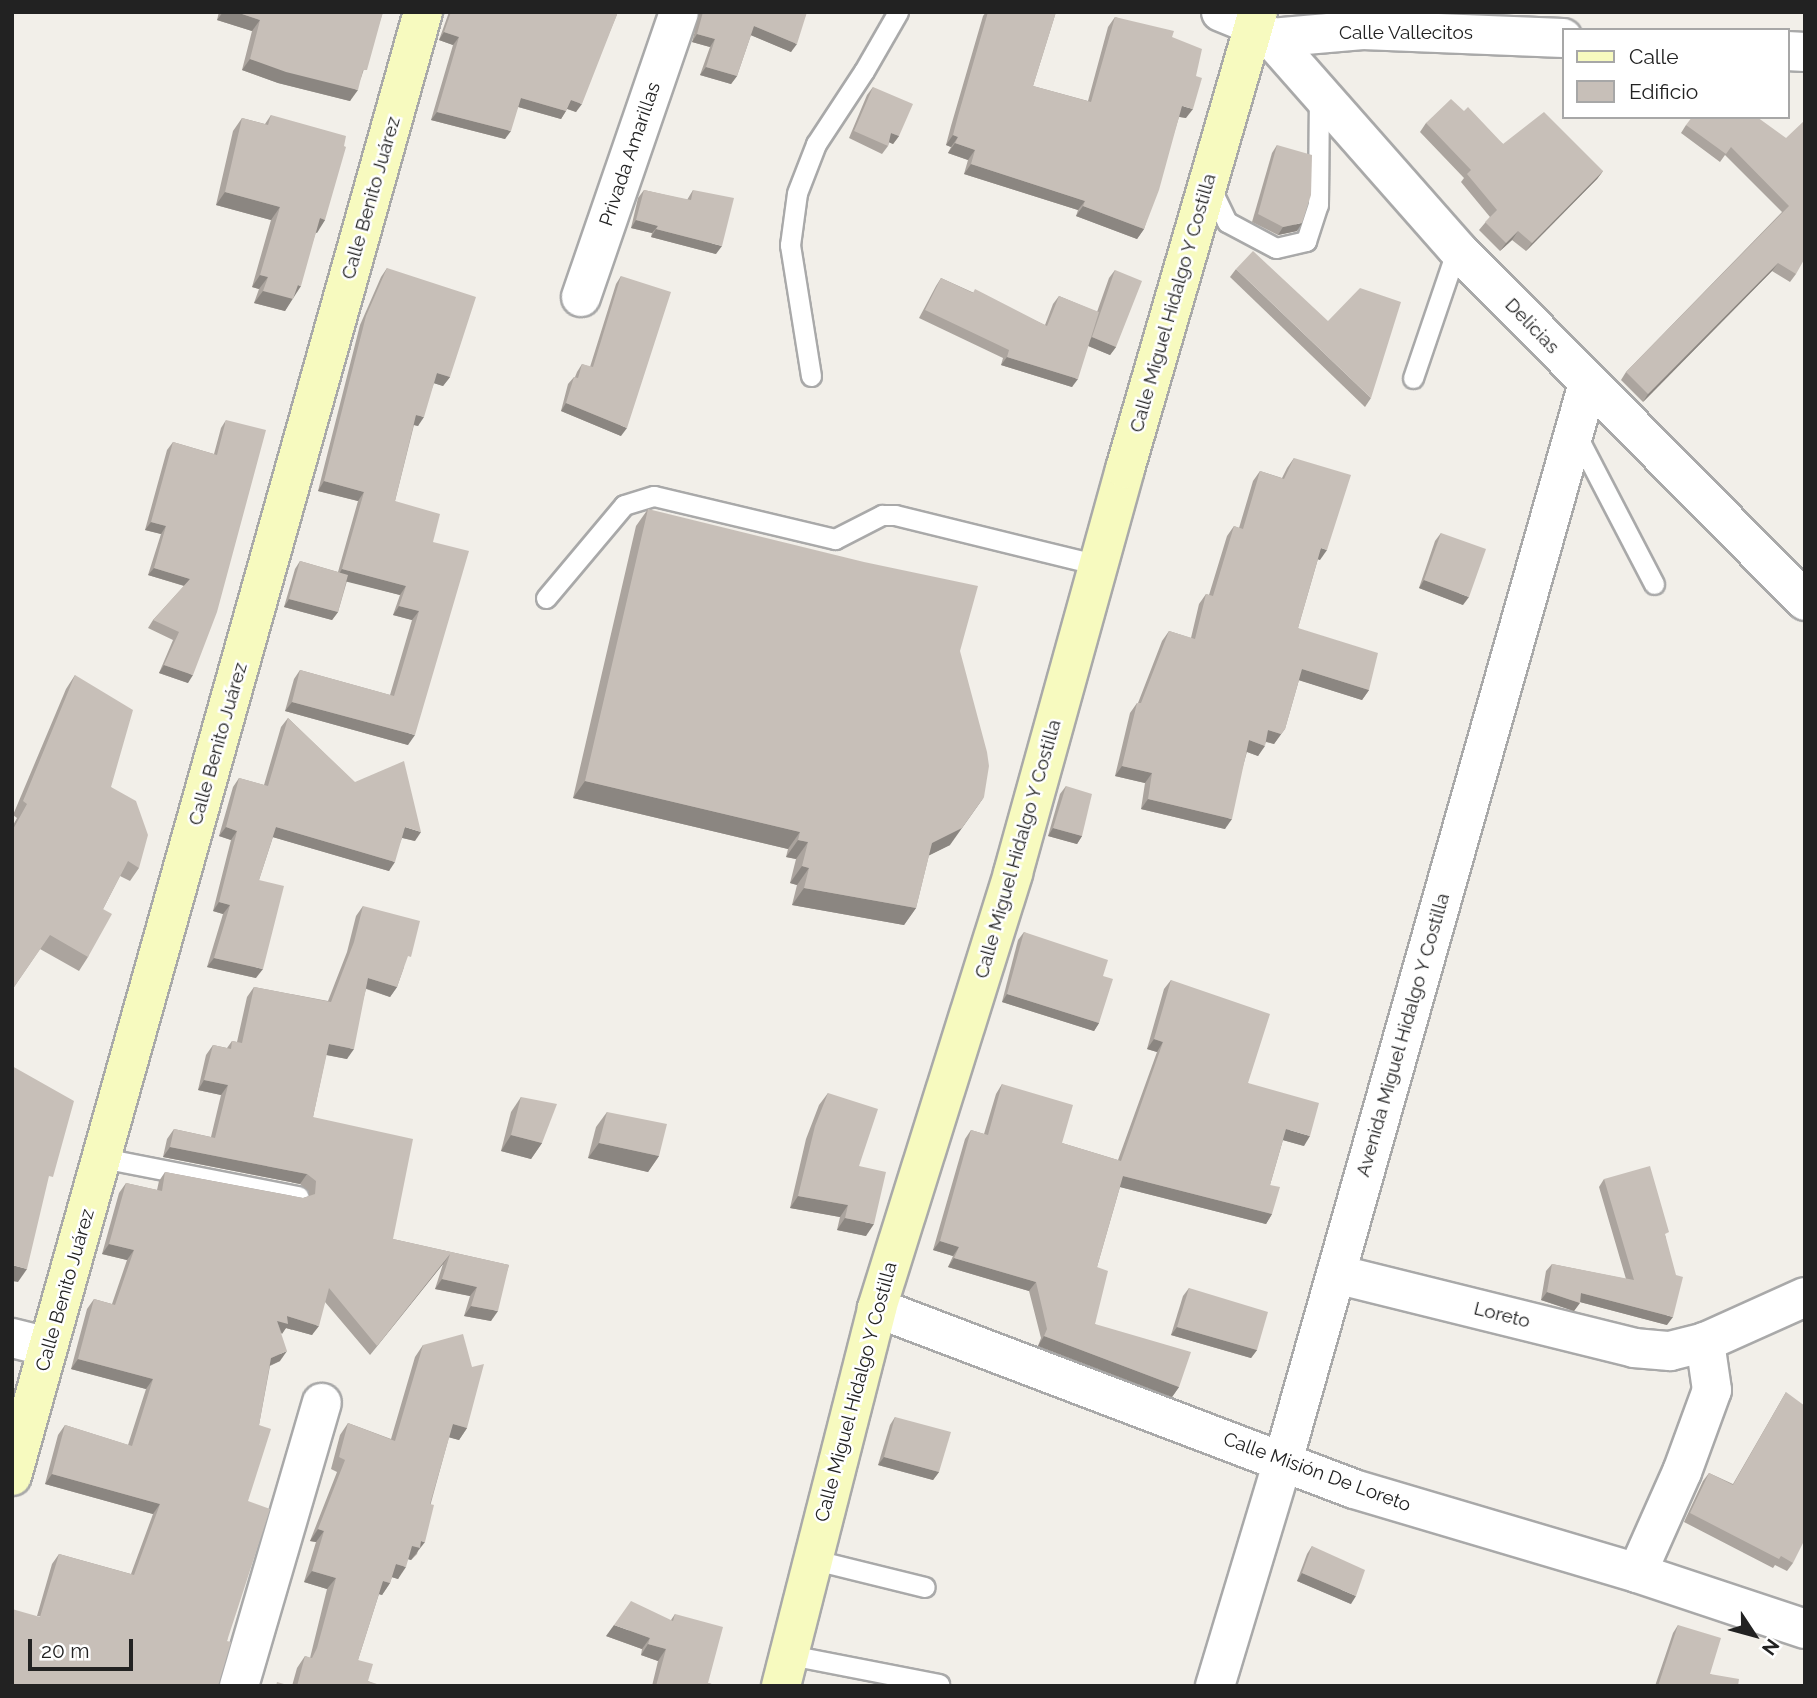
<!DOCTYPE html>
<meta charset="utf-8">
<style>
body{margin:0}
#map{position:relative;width:1817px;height:1698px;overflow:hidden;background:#f2efe9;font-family:Raleway,sans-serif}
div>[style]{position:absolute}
.roads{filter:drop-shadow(2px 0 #a9a9a9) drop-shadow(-2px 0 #a9a9a9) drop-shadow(0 2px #a9a9a9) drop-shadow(0 -2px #a9a9a9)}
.lane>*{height:19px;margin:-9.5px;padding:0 9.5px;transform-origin:9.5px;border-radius:9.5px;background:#fff}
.street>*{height:38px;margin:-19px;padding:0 19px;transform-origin:19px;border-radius:19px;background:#fff}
.secondary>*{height:38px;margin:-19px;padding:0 19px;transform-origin:19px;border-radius:19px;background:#f7fabf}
.wall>*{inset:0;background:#aba49e}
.shaded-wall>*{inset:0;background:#8b8681}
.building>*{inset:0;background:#c7bfb8}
span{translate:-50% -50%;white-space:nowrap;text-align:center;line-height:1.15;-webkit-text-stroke:5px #fff;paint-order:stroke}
.street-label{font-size:19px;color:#222}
.frame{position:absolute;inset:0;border:14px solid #222;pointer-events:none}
.legend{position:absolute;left:1562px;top:28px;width:228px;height:91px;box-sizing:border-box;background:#fff;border:2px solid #a7a7a7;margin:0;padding:9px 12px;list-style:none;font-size:21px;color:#222}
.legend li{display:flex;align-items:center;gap:14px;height:35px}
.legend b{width:35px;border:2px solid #a7a7a7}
.north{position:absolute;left:1719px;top:1600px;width:70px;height:70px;-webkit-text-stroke:5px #fff;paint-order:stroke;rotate:126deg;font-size:19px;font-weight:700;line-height:28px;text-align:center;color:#222}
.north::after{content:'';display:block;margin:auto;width:24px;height:32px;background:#222;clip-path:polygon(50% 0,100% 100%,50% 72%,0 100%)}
.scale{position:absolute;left:28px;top:1639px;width:105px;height:32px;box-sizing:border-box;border:4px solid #222;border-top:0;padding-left:9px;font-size:21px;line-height:24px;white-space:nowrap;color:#222;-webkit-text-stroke:5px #fff;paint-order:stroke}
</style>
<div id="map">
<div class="roads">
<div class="lane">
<i style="left:1210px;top:187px;width:39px;rotate:64deg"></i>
<i style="left:1227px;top:222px;width:55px;rotate:28deg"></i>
<i style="left:1276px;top:248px;width:31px;rotate:-13deg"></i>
<i style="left:1306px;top:241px;width:38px;rotate:-72deg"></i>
<i style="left:1318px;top:205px;width:107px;rotate:-89.5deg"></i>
<i style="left:811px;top:376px;width:133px;rotate:-99.1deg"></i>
<i style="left:790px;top:245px;width:52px;rotate:-82.3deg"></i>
<i style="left:797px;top:193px;width:53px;rotate:-68.8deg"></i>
<i style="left:816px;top:144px;width:87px;rotate:-56.7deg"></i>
<i style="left:864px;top:71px;width:68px;rotate:-60deg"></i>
<i style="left:1413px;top:378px;width:136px;rotate:-71.2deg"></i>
<i style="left:1576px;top:434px;width:169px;rotate:62.5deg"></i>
<i style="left:546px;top:598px;width:121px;rotate:-50deg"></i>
<i style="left:624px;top:505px;width:31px;rotate:-17deg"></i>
<i style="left:654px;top:496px;width:186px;rotate:13.4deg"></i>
<i style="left:835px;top:539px;width:53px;rotate:-27.1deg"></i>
<i style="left:882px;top:515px;width:13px"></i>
<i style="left:895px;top:515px;width:210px;rotate:13.8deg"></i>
<i style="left:102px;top:1158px;width:200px;rotate:11deg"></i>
<i style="left:811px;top:1559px;width:117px;rotate:13.8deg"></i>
<i style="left:790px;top:1655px;width:152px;rotate:11deg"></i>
</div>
<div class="street">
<i style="left:1221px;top:12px;width:35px;rotate:22deg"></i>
<i style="left:1254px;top:25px;width:21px;rotate:37deg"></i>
<i style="left:1271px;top:38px;width:92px;rotate:-5deg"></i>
<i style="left:1363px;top:30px;width:200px;rotate:2.3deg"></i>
<i style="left:1271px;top:38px;width:281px;rotate:48.6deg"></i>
<i style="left:1457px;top:249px;width:495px;rotate:45.3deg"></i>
<i style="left:1787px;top:51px;width:18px;rotate:3deg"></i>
<i style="left:581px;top:297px;width:301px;rotate:-71deg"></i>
<i style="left:1336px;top:1274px;width:307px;rotate:13.9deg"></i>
<i style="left:1634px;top:1348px;width:36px;rotate:5deg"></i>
<i style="left:1670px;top:1351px;width:36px;rotate:-14deg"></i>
<i style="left:1705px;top:1342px;width:110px;rotate:-24.2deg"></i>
<i style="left:877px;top:1308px;width:510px;rotate:20.78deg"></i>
<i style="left:1354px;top:1489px;width:295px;rotate:16.5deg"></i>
<i style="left:1637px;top:1573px;width:177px;rotate:18.4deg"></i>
<i style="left:12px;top:1338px;width:37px;rotate:14deg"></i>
<i style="left:1637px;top:1573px;width:111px;rotate:-66deg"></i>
<i style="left:1682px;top:1472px;width:87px;rotate:-69.9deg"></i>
<i style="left:1712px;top:1390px;width:49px;rotate:-98.3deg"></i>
<i style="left:239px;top:1686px;width:295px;rotate:-73.7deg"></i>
<i style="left:1215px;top:1686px;width:235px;rotate:-73.2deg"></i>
<i style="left:1283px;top:1461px;width:1120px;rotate:-74.2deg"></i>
</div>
<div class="secondary">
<i style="left:12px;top:1476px;width:1521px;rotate:-74.32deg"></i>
<i style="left:781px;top:1686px;width:390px;rotate:-75.7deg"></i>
<i style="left:877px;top:1308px;width:456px;rotate:-72.6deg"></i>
<i style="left:1013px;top:873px;width:419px;rotate:-74.5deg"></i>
<i style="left:1125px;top:469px;width:476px;rotate:-73.8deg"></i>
</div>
</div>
<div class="wall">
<i style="clip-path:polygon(219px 12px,383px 12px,361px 78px,350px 101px,278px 83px,242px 70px,252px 31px,217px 20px)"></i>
<i style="clip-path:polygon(449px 12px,618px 12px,576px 112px,567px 109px,561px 119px,518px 107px,505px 139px,431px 120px,453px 45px,439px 40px)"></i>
<i style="clip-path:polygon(700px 12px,807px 12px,791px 52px,751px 35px,737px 76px,731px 84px,700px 75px,710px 47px,692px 42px)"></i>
<i style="clip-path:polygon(986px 12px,1056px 12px,1033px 86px,1088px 101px,1108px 27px,1115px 17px,1172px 37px,1186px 118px,1179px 117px,1144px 229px,1137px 239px,1076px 216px,1078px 210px,964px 174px,968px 160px,948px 153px,951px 147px,946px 145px,951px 126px,983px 16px)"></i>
<i style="clip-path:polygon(873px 87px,899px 136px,893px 144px,889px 142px,888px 146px,882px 154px,849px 138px,867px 95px)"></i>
<i style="clip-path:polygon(1464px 111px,1503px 144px,1603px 171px,1597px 179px,1526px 251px,1512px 240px,1500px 251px,1479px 230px,1490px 217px,1461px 182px,1464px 178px,1420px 132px,1426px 123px)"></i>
<i style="clip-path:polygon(271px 115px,325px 220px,316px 232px,295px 294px,285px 311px,254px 303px,259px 289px,252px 287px,271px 220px,216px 205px,233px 131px,242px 118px,265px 124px)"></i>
<i style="clip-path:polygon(1686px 125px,1786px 138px,1796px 274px,1790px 282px,1772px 271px,1643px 402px,1621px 380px,1626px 372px,1782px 212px,1725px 155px,1720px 162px,1681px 133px)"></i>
<i style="clip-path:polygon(1277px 145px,1297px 231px,1278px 235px,1252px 222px,1272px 153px)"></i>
<i style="clip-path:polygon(644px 190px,687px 200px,693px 190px,716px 254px,651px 237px,652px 233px,631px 228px,638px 198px)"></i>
<i style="clip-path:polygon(387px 268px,450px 377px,443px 386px,434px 383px,418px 426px,414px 425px,395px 501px,433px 542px,408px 745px,285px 711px,294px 679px,300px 670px,390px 695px,412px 620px,393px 615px,400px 595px,347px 581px,338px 612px,332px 620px,284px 607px,295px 569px,300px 561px,338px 572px,358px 501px,318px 491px,360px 325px,381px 277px)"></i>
<i style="clip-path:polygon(1236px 269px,1371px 398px,1365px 407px,1230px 277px)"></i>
<i style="clip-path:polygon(1115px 270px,1116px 347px,1110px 355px,1088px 346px,1072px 387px,1001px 365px,1003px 358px,919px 318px,936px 286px,941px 278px,1045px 325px,1053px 304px,1059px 296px,1097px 312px,1109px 278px)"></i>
<i style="clip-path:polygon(621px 276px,621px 436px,561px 411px,568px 384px,574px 377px,575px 377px,577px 372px,582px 364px,590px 367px,616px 284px)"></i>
<i style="clip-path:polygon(226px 420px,188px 683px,159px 673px,173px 640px,148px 628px,153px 620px,184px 586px,148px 575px,161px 534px,145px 530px,167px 450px,173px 442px,214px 454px,221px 428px)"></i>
<i style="clip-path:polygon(1294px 458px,1320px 560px,1318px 559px,1298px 628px,1369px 690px,1362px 700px,1299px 680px,1285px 729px,1274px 744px,1266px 742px,1258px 756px,1247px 752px,1225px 829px,1141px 809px,1145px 783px,1115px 776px,1130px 713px,1137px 703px,1138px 703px,1162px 641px,1169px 631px,1191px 638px,1199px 604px,1206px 594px,1209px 595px,1227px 536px,1234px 526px,1239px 528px,1253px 481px,1260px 471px,1282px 478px,1287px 468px)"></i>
<i style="clip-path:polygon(648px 509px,960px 651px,950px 845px,929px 855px,916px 908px,904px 925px,792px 905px,797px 885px,790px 883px,796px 859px,786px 857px,788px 849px,573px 798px,636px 526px)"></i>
<i style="clip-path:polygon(1441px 533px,1463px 605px,1419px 588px,1435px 541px)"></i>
<i style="clip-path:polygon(75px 675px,111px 787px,139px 868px,130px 881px,120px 876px,103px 909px,88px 957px,79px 971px,40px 949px,12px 990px,12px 827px,17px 818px,13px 815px,66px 689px)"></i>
<i style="clip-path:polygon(288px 718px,415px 841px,402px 838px,389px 871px,273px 837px,259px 880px,256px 978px,207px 967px,223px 914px,213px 911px,231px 840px,219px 836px,233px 787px,239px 778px,264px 785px,281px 727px)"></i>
<i style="clip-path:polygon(1066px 786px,1082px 836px,1077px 844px,1048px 836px,1060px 794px)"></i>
<i style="clip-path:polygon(363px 906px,404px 967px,397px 987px,390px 997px,366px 989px,347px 1059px,326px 1055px,313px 1117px,393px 1239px,509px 1265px,491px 1321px,464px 1316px,470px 1296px,435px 1289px,443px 1264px,370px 1355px,325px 1302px,312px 1335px,286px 1328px,281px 1334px,280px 1361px,270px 1366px,259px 1425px,227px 1641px,37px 1616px,52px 1564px,59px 1554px,131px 1574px,153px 1514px,45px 1484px,58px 1435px,65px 1425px,128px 1445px,146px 1389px,71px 1369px,87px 1309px,94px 1299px,112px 1304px,127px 1260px,102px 1254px,119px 1193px,126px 1183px,157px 1190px,159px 1181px,165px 1172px,303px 1198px,309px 1196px,309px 1191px,300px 1184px,163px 1157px,167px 1139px,174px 1129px,211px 1137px,221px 1095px,198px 1090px,206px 1055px,213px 1045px,227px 1048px,232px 1041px,237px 1042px,247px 997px,254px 987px,328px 1001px,347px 952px,356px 916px)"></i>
<i style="clip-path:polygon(1024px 932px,1103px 976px,1099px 1023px,1094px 1031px,1002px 1002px,1018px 940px)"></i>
<i style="clip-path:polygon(1171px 980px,1248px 1083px,1304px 1146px,1283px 1140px,1270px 1185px,1272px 1214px,1266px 1224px,1120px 1187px,1097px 1267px,1095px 1324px,1179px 1387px,1172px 1397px,1038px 1346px,1041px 1338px,1029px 1291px,948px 1267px,953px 1256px,933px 1250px,965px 1139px,971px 1130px,984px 1134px,996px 1094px,1002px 1084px,1062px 1143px,1118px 1160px,1157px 1052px,1147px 1049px,1164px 989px)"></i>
<i style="clip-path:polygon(828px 1093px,859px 1166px,866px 1236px,837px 1230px,840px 1217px,790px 1208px,806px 1139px,819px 1105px)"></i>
<i style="clip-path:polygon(521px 1097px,542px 1143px,531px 1159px,501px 1151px,511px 1112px)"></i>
<i style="clip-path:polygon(607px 1112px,659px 1156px,648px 1172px,588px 1158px,596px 1127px)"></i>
<i style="clip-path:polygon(1604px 1179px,1666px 1237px,1667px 1325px,1580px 1302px,1574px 1311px,1541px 1300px,1546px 1271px,1552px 1264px,1626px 1279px,1599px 1187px)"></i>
<i style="clip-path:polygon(1189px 1288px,1257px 1350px,1251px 1358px,1171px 1335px,1183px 1296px)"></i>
<i style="clip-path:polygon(423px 1345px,467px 1428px,459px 1440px,449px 1437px,417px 1554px,411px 1560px,408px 1559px,398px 1579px,392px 1577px,390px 1583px,382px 1595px,379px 1594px,358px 1660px,368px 1681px,377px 1686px,292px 1686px,297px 1668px,305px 1656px,310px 1658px,327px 1589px,304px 1582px,316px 1542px,310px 1541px,337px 1472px,331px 1469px,340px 1435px,348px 1423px,391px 1439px,415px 1357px)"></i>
<i style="clip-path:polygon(1786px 1392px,1793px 1563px,1787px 1571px,1775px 1565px,1773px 1568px,1684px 1522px,1703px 1481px,1709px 1473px,1733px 1484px)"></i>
<i style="clip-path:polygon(895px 1417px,939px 1472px,933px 1480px,878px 1465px,890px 1425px)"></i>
<i style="clip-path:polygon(1312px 1546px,1351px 1604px,1297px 1581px,1307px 1554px)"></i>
<i style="clip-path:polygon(675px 1614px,708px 1683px,719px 1686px,652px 1686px,658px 1661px,641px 1655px,642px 1649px,606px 1636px,671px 1620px)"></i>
<i style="clip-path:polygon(1678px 1625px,1710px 1674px,1738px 1686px,1655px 1686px,1673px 1633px)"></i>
</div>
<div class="shaded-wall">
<i style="clip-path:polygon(223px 12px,236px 12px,260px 20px,252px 31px,217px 20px)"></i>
<i style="clip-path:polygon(754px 26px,797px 44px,791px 52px,748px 34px)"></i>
<i style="clip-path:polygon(444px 32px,459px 37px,453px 45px,439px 40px)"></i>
<i style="clip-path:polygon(697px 34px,715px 39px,710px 47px,692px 42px)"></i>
<i style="clip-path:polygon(250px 59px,358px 90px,350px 101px,278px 83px,242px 70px)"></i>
<i style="clip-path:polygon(706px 67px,737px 76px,731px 84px,700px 75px)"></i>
<i style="clip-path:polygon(521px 98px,566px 111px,561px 119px,515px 106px)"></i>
<i style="clip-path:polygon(571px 100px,582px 104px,576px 112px,565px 108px)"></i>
<i style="clip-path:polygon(1182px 106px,1193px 109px,1186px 118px,1175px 116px)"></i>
<i style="clip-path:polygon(437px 112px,511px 131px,505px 139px,431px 120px)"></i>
<i style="clip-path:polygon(891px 133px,899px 136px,893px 144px,886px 141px)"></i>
<i style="clip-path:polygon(953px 135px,958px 137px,951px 147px,946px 145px)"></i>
<i style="clip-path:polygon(955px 143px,975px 150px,968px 160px,948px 153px)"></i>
<i style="clip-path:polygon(971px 164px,1085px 201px,1078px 210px,964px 174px)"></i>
<i style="clip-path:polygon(1603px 171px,1597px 179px,1526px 251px,1532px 243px)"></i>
<i style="clip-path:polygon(225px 192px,280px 207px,271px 220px,216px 205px)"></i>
<i style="clip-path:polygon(1083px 206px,1144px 229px,1137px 239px,1076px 216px)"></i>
<i style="clip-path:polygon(320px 218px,325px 220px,317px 233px,311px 231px)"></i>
<i style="clip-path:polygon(636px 220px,658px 226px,652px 233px,631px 228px)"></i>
<i style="clip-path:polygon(1302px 223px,1297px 231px,1278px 235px,1283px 227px)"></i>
<i style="clip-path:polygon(656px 229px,722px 246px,716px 254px,651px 237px)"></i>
<i style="clip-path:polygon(1518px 231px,1512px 240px,1500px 251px,1506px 243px)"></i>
<i style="clip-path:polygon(1778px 263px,1772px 271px,1643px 402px,1648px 394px)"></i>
<i style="clip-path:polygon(260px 275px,268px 277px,259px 289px,252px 287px)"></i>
<i style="clip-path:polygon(298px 285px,301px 286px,285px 311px,254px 303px,263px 291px)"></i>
<i style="clip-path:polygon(1092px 337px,1116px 347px,1110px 355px,1086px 345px)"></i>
<i style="clip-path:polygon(1007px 357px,1078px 379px,1072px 387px,1001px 365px)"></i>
<i style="clip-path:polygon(437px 373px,450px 377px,443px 386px,430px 382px)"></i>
<i style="clip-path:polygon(566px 403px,627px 428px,621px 436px,561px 411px)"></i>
<i style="clip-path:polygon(416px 415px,424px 417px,418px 426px,410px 424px)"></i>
<i style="clip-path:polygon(324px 481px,364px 492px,358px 501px,318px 491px)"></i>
<i style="clip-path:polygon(151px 522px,166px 526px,161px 534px,145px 530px)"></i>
<i style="clip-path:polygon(1321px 548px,1327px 550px,1320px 560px,1314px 558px)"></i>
<i style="clip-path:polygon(154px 568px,190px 579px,185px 586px,148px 575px)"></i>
<i style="clip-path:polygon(342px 569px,406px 586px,400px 595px,336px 579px)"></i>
<i style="clip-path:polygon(1424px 580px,1469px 597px,1463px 605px,1419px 588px)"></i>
<i style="clip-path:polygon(289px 599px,338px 612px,332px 620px,284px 607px)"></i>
<i style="clip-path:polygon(399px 606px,419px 611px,412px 620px,393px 615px)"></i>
<i style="clip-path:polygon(164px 665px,193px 675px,188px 683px,159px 673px)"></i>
<i style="clip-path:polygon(1302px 669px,1369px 690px,1362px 700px,1295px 679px)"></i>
<i style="clip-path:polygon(292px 702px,415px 735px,408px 745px,285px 711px)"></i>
<i style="clip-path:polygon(1268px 730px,1281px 734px,1274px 744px,1261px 740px)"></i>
<i style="clip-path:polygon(1249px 740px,1265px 746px,1258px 756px,1242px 750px)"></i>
<i style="clip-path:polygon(1122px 766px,1152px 773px,1145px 783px,1115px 776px)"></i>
<i style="clip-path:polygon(585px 781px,800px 832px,788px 849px,573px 798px)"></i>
<i style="clip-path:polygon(984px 797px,950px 845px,920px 860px,932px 843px)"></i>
<i style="clip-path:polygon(1148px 799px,1232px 819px,1225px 829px,1141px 809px)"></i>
<i style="clip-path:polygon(226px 827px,237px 831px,231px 840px,219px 836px)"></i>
<i style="clip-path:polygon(276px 827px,395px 862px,389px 871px,269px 836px)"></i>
<i style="clip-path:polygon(405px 827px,421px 832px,415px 841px,399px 837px)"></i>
<i style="clip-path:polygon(1053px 828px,1082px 836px,1077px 844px,1048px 836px)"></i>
<i style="clip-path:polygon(798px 840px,808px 842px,796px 859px,786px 857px)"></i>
<i style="clip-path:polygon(802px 866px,809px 868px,797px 885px,790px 883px)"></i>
<i style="clip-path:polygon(804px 888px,916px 908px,904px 925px,792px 905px)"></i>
<i style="clip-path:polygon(219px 902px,230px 905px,223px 914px,213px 911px)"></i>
<i style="clip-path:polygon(214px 958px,263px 969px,256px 978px,207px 967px)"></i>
<i style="clip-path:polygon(368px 978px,397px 987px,390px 997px,362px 987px)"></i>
<i style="clip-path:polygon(1007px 994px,1099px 1023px,1094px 1031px,1002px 1002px)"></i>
<i style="clip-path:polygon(1154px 1039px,1163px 1042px,1157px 1052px,1147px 1049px)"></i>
<i style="clip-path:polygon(329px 1044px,354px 1049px,347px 1059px,322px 1054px)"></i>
<i style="clip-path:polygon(204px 1080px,228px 1085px,221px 1095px,198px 1090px)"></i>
<i style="clip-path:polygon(1286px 1129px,1310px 1136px,1304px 1146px,1279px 1139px)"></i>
<i style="clip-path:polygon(511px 1135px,542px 1143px,531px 1159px,501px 1151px)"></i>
<i style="clip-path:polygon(599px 1143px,659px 1156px,648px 1172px,588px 1158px)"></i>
<i style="clip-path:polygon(170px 1147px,307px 1174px,300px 1184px,163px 1157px)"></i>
<i style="clip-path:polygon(1123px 1176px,1272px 1214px,1266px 1224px,1116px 1186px)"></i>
<i style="clip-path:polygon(798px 1196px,848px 1205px,840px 1217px,790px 1208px)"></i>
<i style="clip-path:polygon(845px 1218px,874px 1224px,866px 1236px,837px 1230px)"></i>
<i style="clip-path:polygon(940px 1241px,959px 1247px,953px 1256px,933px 1250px)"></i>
<i style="clip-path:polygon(109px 1244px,134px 1250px,127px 1260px,102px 1254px)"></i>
<i style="clip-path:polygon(450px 1254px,443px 1264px,370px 1355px,377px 1346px)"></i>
<i style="clip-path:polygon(954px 1258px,1036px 1282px,1029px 1291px,948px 1267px)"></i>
<i style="clip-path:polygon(12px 1265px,27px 1269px,18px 1282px,12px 1281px)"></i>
<i style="clip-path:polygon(442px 1279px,477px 1287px,470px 1296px,435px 1289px)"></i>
<i style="clip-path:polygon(1547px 1292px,1580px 1303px,1574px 1311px,1541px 1300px)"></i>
<i style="clip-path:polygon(1581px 1293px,1673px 1317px,1667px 1325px,1576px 1301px)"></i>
<i style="clip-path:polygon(471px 1306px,498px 1311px,491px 1321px,464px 1316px)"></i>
<i style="clip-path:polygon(287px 1316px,319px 1326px,312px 1335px,286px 1328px,282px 1334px,277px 1321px)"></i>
<i style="clip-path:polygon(1177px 1327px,1257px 1350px,1251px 1358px,1171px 1335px)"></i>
<i style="clip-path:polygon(1044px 1336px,1179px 1387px,1172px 1397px,1038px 1346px)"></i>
<i style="clip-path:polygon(287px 1351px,280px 1361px,264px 1368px,271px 1358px)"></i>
<i style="clip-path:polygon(78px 1359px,153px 1379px,146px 1389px,71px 1369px)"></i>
<i style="clip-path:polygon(453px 1424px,467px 1428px,459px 1440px,444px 1436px)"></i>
<i style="clip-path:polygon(884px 1457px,939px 1472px,933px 1480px,878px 1465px)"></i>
<i style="clip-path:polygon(52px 1474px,160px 1504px,153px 1514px,45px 1484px)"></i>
<i style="clip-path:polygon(318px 1529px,324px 1531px,316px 1542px,310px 1541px)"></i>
<i style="clip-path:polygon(421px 1541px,425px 1542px,411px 1560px,404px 1558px,412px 1546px)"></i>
<i style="clip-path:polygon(396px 1564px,406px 1567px,398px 1579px,388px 1576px)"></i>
<i style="clip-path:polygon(312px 1571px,336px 1578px,327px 1589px,304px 1582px)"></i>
<i style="clip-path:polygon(1302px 1573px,1356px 1596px,1351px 1604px,1297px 1581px)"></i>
<i style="clip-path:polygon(383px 1581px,390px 1583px,382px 1595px,375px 1593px)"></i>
<i style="clip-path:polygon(614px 1625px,650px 1638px,642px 1649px,606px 1636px)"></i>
<i style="clip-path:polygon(648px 1644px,666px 1649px,658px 1661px,641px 1655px)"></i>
</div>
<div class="building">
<i style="clip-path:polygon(236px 12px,383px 12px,367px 70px,363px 70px,358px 90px,286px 72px,250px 59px,260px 20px)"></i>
<i style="clip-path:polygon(451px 12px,618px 12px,582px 104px,571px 100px,566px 111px,521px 98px,511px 131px,437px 112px,459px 37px,444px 32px)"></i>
<i style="clip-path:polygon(703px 12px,807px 12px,797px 44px,754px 26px,737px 76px,706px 67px,715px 39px,697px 34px)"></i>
<i style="clip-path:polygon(988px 12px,1056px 12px,1033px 86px,1091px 102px,1115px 17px,1174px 31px,1172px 37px,1202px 49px,1196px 76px,1202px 78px,1193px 109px,1182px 106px,1159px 190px,1144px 229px,1083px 206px,1085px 201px,971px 164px,975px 150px,955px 143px,958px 137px,953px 135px,958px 116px)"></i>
<i style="clip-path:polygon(873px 87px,913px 104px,899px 136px,891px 133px,888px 146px,854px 131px)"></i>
<i style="clip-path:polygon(1451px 99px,1464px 111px,1468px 107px,1503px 144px,1544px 112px,1603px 171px,1532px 243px,1518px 231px,1506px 243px,1485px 222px,1497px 210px,1467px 174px,1471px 170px,1426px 123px)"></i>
<i style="clip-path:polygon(271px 115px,346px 136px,344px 146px,346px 147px,325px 220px,320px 218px,301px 286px,298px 285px,293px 299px,263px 291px,268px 277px,260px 275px,280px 207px,225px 192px,242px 118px,268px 125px)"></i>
<i style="clip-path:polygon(1692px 117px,1757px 117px,1786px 138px,1805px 120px,1805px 258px,1796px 274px,1778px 263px,1648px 394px,1626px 372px,1789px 206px,1731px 147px,1726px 154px,1686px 125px)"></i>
<i style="clip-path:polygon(1277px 145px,1312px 155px,1311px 195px,1302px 223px,1283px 227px,1258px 214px)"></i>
<i style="clip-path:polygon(644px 190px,691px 200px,693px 190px,734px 198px,722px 246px,656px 229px,658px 226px,636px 220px)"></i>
<i style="clip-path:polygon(1253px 251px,1328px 321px,1360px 288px,1401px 302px,1371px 398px,1236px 269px)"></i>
<i style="clip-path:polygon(387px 268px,476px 297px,450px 377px,437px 373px,424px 417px,416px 415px,395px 501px,440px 514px,433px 542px,469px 551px,415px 735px,292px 702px,300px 670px,394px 696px,419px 611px,399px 606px,406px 586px,342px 569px,364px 492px,324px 481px,366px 316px)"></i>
<i style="clip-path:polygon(1115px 270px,1142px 281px,1116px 347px,1092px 337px)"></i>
<i style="clip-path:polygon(621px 276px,671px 292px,627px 428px,566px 403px,574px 377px,578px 378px,582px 364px,593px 367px)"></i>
<i style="clip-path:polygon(941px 278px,973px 293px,975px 289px,1047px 326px,1059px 296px,1099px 312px,1078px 379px,1007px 357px,1009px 350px,925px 310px)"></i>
<i style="clip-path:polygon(226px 420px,266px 430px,217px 612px,193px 675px,164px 665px,179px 632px,153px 620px,190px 579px,154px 568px,166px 526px,151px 522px,173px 442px,217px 455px)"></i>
<i style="clip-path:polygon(1294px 458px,1351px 475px,1327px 550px,1321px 548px,1298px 628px,1378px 653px,1369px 690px,1302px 669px,1285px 729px,1281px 734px,1268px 730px,1265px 746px,1249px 740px,1232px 819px,1148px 799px,1152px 773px,1122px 766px,1137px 703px,1141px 703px,1169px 631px,1195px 639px,1206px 594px,1213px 596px,1234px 526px,1243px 529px,1260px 471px,1284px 479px)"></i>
<i style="clip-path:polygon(648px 509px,864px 562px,978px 586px,960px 651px,987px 752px,989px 766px,984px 797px,962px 828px,932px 843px,916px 908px,804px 888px,809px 868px,802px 866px,808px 842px,798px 840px,800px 832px,585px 781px)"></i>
<i style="clip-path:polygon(1441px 533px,1486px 549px,1469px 597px,1424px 580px)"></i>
<i style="clip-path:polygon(300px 561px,348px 575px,338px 612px,289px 599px)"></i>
<i style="clip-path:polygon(75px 675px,133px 710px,111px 787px,136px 801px,148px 835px,139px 868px,128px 861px,103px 909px,112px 914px,88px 957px,50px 935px,12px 990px,12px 831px,27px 804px,23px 801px)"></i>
<i style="clip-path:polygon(288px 718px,355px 782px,404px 761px,421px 832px,405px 827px,395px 862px,276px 827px,259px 880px,284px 886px,263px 969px,214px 958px,230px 905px,219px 902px,237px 831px,226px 827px,239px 778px,268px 786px)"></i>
<i style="clip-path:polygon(1066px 786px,1092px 794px,1082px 836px,1053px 828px)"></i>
<i style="clip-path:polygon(363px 906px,420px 921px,411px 957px,408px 956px,397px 987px,368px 978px,354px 1049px,329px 1044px,313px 1117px,413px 1139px,393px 1239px,509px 1265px,498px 1311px,471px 1306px,477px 1287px,442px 1279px,450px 1254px,377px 1346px,329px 1288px,319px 1326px,287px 1316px,288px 1324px,277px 1321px,287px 1351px,271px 1358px,259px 1425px,271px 1429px,248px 1501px,270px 1509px,227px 1641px,231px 1642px,218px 1686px,12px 1686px,12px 1609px,40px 1617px,59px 1554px,134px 1575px,160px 1504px,52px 1474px,65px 1425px,132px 1446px,153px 1379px,78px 1359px,94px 1299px,115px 1305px,134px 1250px,109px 1244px,126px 1183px,162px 1191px,165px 1172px,303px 1198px,315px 1194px,316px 1181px,307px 1174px,170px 1147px,174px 1129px,215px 1138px,228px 1085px,204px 1080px,213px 1045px,231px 1049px,232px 1041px,242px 1043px,254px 987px,331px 1002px,354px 942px)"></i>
<i style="clip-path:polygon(1024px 932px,1108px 960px,1103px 976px,1113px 979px,1099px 1023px,1007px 994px)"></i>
<i style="clip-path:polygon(1171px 980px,1270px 1014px,1248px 1083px,1319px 1103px,1310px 1136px,1286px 1129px,1270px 1185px,1280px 1187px,1272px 1214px,1123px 1176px,1097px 1267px,1108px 1271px,1095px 1324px,1191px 1352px,1179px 1387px,1044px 1336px,1047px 1329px,1036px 1282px,954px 1258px,959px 1247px,940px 1241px,971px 1130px,988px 1135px,1002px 1084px,1073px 1105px,1062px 1143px,1121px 1161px,1163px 1042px,1154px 1039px)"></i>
<i style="clip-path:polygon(12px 1066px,74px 1101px,53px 1177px,49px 1176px,27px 1269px,12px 1265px)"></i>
<i style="clip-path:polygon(828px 1093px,878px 1109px,859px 1166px,886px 1172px,874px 1224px,845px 1218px,848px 1205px,798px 1196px,815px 1126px)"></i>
<i style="clip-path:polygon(521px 1097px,557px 1104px,542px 1143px,511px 1135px)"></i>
<i style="clip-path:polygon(607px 1112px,667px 1124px,659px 1156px,599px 1143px)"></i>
<i style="clip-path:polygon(1650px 1166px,1669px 1232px,1665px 1234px,1676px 1275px,1683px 1277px,1673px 1317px,1581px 1293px,1580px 1303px,1547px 1292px,1552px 1264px,1634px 1280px,1604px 1179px)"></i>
<i style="clip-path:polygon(1189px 1288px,1268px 1312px,1257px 1350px,1177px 1327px)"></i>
<i style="clip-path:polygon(463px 1334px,472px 1367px,484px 1364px,467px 1428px,453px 1424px,430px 1504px,434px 1505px,425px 1542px,421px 1541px,420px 1548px,412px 1546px,406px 1567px,396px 1564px,390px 1583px,383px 1581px,358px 1660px,373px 1664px,368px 1681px,377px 1684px,377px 1686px,297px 1686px,305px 1656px,312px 1658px,317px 1648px,336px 1578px,312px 1571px,324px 1531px,318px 1529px,345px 1460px,339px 1457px,348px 1423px,395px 1441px,423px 1345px)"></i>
<i style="clip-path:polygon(1786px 1392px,1805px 1406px,1805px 1539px,1793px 1563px,1781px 1556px,1779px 1559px,1690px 1513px,1709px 1473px,1733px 1485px)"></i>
<i style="clip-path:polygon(895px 1417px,951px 1432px,939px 1472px,884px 1457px)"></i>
<i style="clip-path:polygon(1312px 1546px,1365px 1570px,1356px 1596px,1302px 1573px)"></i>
<i style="clip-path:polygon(631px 1601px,673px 1621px,675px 1614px,723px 1627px,708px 1683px,719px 1686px,656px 1686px,666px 1649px,648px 1644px,650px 1638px,614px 1625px)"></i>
<i style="clip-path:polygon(1678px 1625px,1721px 1638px,1710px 1674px,1739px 1679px,1738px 1686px,1658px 1686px)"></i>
<i style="clip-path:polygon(277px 1682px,291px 1686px,276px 1686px)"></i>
</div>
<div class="street-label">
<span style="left:1406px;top:33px">Calle Vallecitos</span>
<span style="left:630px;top:154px;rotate:-71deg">Privada Amarillas</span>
<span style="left:371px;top:198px;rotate:-74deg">Calle Benito Juárez</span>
<span style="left:1173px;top:303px;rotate:-74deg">Calle Miguel Hidalgo Y Costilla</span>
<span style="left:1532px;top:326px;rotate:46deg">Delicias</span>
<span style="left:218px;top:744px;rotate:-74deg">Calle Benito Juárez</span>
<span style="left:1018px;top:849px;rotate:-74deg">Calle Miguel Hidalgo Y Costilla</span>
<span style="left:1403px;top:1035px;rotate:-74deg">Avenida Miguel Hidalgo Y Costilla</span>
<span style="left:65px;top:1290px;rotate:-74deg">Calle Benito Juárez</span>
<span style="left:1502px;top:1315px;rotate:14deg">Loreto</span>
<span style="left:856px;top:1392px;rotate:-75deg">Calle Miguel Hidalgo Y Costilla</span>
<span style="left:1317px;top:1472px;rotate:20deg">Calle Misión De Loreto</span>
</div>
<div class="frame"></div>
<ul class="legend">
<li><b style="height:9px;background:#f7fabf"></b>Calle</li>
<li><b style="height:19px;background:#c7bfb8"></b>Edificio</li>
</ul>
<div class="north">N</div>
<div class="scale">20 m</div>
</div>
